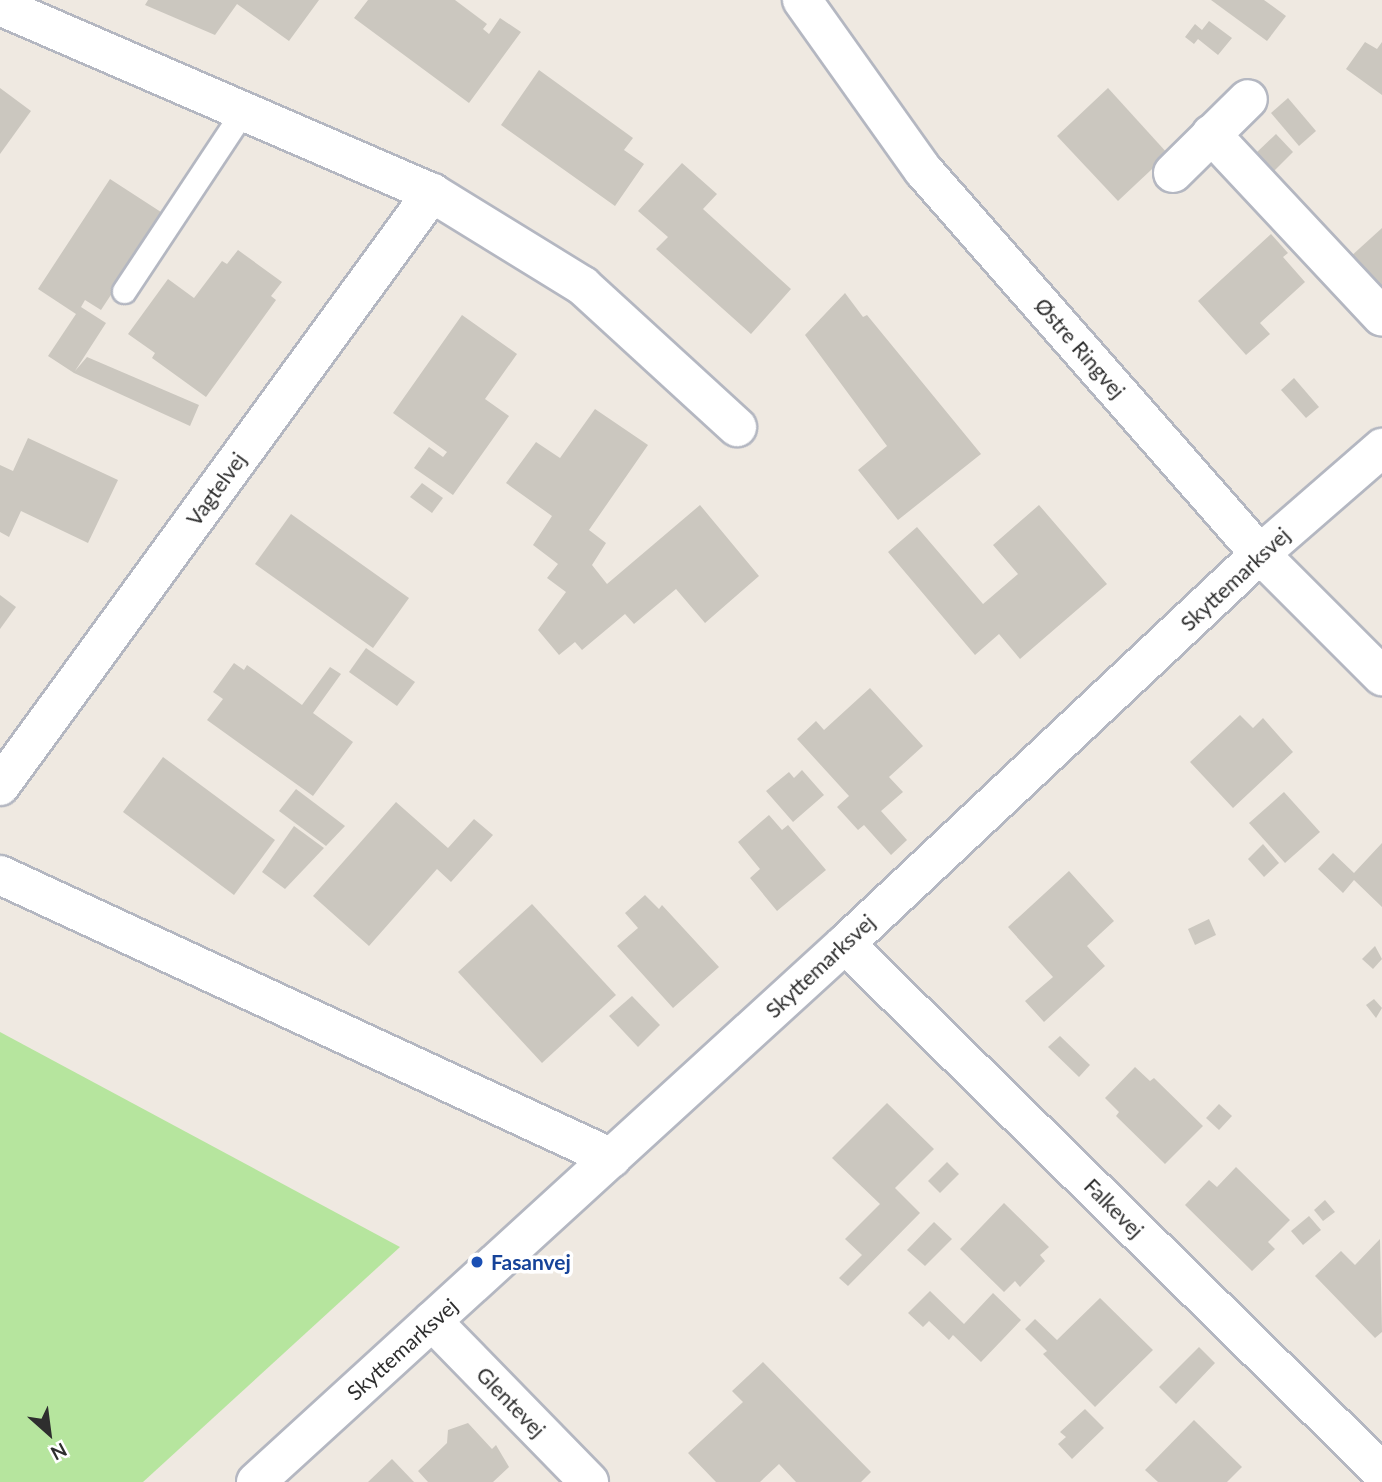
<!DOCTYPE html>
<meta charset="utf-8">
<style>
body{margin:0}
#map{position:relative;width:1382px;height:1482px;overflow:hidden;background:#efe9e1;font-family:Lato,sans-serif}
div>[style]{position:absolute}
.green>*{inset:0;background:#b6e59e}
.building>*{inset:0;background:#cbc7bf}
.roads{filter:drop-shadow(2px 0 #b4b7c1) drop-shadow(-2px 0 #b4b7c1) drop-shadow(0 2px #b4b7c1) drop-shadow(0 -2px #b4b7c1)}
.lane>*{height:23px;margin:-11.5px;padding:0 11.5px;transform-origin:11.5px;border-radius:11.5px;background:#fff}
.street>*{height:38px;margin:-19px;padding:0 19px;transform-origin:19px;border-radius:19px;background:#fff}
.secondary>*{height:38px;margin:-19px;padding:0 19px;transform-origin:19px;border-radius:19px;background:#fff}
.dots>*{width:19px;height:19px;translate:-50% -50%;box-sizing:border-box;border:4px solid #fff;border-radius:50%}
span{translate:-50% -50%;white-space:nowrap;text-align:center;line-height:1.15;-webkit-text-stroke:7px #fff;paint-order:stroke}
.street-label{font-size:21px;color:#2e2e2e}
.transit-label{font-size:21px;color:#164399;font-weight:700}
.left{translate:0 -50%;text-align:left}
.north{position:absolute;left:14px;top:1398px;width:70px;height:70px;-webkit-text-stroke:5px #fff;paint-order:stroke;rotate:152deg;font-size:19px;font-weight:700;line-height:28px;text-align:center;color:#2e2e2e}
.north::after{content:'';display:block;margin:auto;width:24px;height:32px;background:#2e2e2e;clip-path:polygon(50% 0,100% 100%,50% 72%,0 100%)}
</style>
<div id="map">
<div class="green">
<i style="clip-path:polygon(0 1032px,400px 1247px,143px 1482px,0 1482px)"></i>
</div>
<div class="building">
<i style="clip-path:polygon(148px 0,319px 0,289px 41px,237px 4px,215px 35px,145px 5px)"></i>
<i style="clip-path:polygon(368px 0,455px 0,487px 24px,483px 29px,489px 34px,500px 18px,521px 32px,469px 103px,354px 18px)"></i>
<i style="clip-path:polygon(1211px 0,1264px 0,1286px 16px,1267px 41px)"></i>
<i style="clip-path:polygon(1209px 21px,1232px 38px,1218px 55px,1198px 39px,1194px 44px,1185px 37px,1195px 24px,1202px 30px)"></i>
<i style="clip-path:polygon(1365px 42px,1377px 49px,1382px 42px,1382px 95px,1346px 69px)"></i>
<i style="clip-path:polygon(539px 70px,633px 138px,624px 150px,644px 164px,615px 206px,501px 125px)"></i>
<i style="clip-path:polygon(0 88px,31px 111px,0 154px)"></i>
<i style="clip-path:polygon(1108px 88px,1168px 154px,1118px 201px,1057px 136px)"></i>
<i style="clip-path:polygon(1288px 98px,1316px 131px,1299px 146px,1271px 113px)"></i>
<i style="clip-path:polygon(1276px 134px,1293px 152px,1273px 172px,1256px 153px)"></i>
<i style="clip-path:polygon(682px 163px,717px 194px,703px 209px,791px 289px,751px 334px,656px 249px,668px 237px,638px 211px)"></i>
<i style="clip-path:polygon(110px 179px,164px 214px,101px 310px,85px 300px,81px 307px,106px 323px,75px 371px,87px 357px,199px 405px,190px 426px,74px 373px,48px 356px,76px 314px,38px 289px)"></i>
<i style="clip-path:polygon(1382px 228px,1382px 294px,1349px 258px)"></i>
<i style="clip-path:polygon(1271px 234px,1288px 253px,1283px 257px,1305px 282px,1260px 323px,1270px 334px,1246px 355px,1198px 301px)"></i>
<i style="clip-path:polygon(238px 250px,282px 282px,271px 296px,276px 300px,206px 397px,152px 358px,155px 353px,128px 334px,168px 279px,194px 298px,222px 261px,227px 264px)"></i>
<i style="clip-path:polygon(845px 293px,863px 317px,867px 315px,981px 454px,898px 520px,858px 470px,887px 446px,805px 335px)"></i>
<i style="clip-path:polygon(462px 315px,517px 354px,485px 399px,509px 416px,453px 495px,414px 468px,429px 447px,443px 457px,447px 452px,393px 413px)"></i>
<i style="clip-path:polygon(1294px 378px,1319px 407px,1306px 418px,1281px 390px)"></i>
<i style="clip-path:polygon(595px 409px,648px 445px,589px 530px,606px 543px,592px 565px,607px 584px,700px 505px,759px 576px,705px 623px,676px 589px,634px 624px,625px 614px,582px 650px,575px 642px,559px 655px,538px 630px,566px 592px,547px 578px,558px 564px,533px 545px,552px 516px,506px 483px,536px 442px,560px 458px)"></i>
<i style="clip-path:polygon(28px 438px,118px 480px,88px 543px,21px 511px,9px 537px,0 532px,0 465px,13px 471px)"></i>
<i style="clip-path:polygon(422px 483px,443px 498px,432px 513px,410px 497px)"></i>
<i style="clip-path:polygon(1039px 505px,1107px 584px,1020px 659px,999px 634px,975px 655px,888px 552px,917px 527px,983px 604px,1018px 574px,993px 545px)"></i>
<i style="clip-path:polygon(291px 514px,409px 598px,373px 648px,255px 564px)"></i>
<i style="clip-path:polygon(0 595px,16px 607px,0 629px)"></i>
<i style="clip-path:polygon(366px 648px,415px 682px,397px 706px,349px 672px)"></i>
<i style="clip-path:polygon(234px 663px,244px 670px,247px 665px,302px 705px,330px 667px,341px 674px,313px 713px,353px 742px,313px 796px,207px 720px,223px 699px,213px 692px)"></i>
<i style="clip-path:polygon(870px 688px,923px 746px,889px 777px,903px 792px,881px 811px,907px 840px,891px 855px,864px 825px,858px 830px,837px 807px,849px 796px,797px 739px,816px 721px,824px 730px)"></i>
<i style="clip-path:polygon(1240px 715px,1253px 728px,1263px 718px,1293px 752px,1233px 808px,1190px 762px)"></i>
<i style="clip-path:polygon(163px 757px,275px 840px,234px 895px,123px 812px)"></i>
<i style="clip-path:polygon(802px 770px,824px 795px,793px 822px,766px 791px,789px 772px,794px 778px)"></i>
<i style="clip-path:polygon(296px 789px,345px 826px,326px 846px,279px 811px)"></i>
<i style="clip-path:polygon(1284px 792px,1320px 832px,1285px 863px,1249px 823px)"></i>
<i style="clip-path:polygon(396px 802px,448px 848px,474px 819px,493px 835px,451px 882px,437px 869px,369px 946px,313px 896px)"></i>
<i style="clip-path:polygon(769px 815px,782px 830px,788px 825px,826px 870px,777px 911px,750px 878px,760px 869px,738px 842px)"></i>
<i style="clip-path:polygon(294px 826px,324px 848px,285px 889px,262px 872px)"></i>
<i style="clip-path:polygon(1382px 843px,1382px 907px,1354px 880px,1343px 893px,1318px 869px,1333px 853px,1354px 873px)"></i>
<i style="clip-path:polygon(1263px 844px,1279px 863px,1264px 877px,1248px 859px)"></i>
<i style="clip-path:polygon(1069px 871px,1114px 921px,1087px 946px,1105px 966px,1044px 1022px,1025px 1001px,1053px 977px,1008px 927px)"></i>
<i style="clip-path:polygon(645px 895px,659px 909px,662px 905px,719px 967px,673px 1008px,617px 946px,638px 928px,625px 913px)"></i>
<i style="clip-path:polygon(532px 904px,616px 995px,542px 1063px,458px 972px)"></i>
<i style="clip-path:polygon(1209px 919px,1216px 935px,1195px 945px,1188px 929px)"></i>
<i style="clip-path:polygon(1375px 946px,1382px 959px,1373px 969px,1362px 959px)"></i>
<i style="clip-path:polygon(632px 996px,660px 1025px,638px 1047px,609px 1016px)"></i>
<i style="clip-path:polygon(1374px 999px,1382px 1008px,1376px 1018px,1366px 1005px)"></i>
<i style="clip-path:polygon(1060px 1036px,1090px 1065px,1079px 1077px,1048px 1047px)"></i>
<i style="clip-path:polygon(1135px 1067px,1150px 1081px,1154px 1078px,1203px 1126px,1165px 1164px,1116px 1116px,1119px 1112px,1105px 1098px)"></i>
<i style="clip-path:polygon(887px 1103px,934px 1149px,895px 1188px,920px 1213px,848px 1286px,839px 1278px,862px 1255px,845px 1239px,880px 1204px,832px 1158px)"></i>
<i style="clip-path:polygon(1219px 1104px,1232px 1116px,1219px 1130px,1206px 1118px)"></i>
<i style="clip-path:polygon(947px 1162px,959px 1174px,940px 1193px,928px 1181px)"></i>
<i style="clip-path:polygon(1236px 1167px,1290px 1220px,1268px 1242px,1275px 1249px,1252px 1271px,1185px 1205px,1209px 1180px,1217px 1187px)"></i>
<i style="clip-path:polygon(1325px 1200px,1335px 1212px,1323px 1221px,1314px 1210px)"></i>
<i style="clip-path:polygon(1004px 1203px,1049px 1247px,1040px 1255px,1045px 1261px,1020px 1287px,1015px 1281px,1004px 1292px,960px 1249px)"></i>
<i style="clip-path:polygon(1309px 1216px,1321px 1230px,1303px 1245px,1291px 1231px)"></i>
<i style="clip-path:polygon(934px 1222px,952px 1239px,925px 1266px,907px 1250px)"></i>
<i style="clip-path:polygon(1380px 1239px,1382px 1332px,1375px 1338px,1315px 1276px,1341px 1251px,1355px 1265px)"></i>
<i style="clip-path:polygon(930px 1291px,964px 1324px,993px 1293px,1021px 1320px,981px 1362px,953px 1335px,949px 1340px,929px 1321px,923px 1327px,908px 1313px)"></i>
<i style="clip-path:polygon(1100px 1298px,1153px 1350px,1095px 1407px,1043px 1354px,1047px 1351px,1025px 1329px,1035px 1319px,1057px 1340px)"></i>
<i style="clip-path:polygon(1199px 1347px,1215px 1363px,1176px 1404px,1159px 1387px)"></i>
<i style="clip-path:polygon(763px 1362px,871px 1472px,861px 1482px,796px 1482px,779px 1464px,760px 1482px,716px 1482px,688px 1453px,743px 1402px,732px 1391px)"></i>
<i style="clip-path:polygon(1085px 1409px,1104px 1428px,1072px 1459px,1058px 1444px,1066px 1437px,1060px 1432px)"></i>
<i style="clip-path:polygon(1194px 1420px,1242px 1467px,1227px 1482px,1158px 1482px,1145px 1470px)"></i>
<i style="clip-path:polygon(468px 1423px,492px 1449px,496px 1445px,509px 1467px,493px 1482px,428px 1482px,418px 1471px,447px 1443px,448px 1430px)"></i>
<i style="clip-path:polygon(392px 1459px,414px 1482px,368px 1482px)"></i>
</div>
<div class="roads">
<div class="lane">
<i style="left:124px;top:291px;width:216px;rotate:-56.5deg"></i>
</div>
<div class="street">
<i style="left:0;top:6px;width:471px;rotate:23.4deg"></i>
<i style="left:432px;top:193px;width:177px;rotate:31.6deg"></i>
<i style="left:583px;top:286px;width:209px;rotate:42.5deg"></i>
<i style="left:1211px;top:134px;width:250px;rotate:46.9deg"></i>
<i style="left:1173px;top:173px;width:105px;rotate:-44.6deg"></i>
<i style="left:0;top:786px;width:734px;rotate:-53.93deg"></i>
<i style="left:0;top:875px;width:674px;rotate:24.82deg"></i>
<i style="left:845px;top:944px;width:753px;rotate:44.52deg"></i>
<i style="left:432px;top:1321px;width:225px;rotate:45.7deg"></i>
</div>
<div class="secondary">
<i style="left:802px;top:0;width:209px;rotate:54.6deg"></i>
<i style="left:923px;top:170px;width:511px;rotate:48.73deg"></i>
<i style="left:1260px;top:554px;width:173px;rotate:45deg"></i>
<i style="left:256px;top:1482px;width:798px;rotate:-42.41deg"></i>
<i style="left:845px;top:944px;width:569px;rotate:-43.22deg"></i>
<i style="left:1260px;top:554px;width:162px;rotate:-41deg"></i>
</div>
</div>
<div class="dots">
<i style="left:477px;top:1262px;background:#1a4fb4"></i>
</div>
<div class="street-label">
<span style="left:1080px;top:348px;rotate:49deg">Østre Ringvej</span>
<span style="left:216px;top:489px;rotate:-54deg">Vagtelvej</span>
<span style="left:1235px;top:579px;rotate:-43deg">Skyttemarksvej</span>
<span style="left:820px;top:966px;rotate:-43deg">Skyttemarksvej</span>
<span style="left:1114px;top:1208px;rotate:45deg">Falkevej</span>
<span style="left:402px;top:1349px;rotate:-42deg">Skyttemarksvej</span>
<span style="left:511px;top:1402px;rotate:46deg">Glentevej</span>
</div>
<div class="transit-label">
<span class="left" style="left:491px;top:1262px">Fasanvej</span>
</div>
<div class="north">N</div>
</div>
